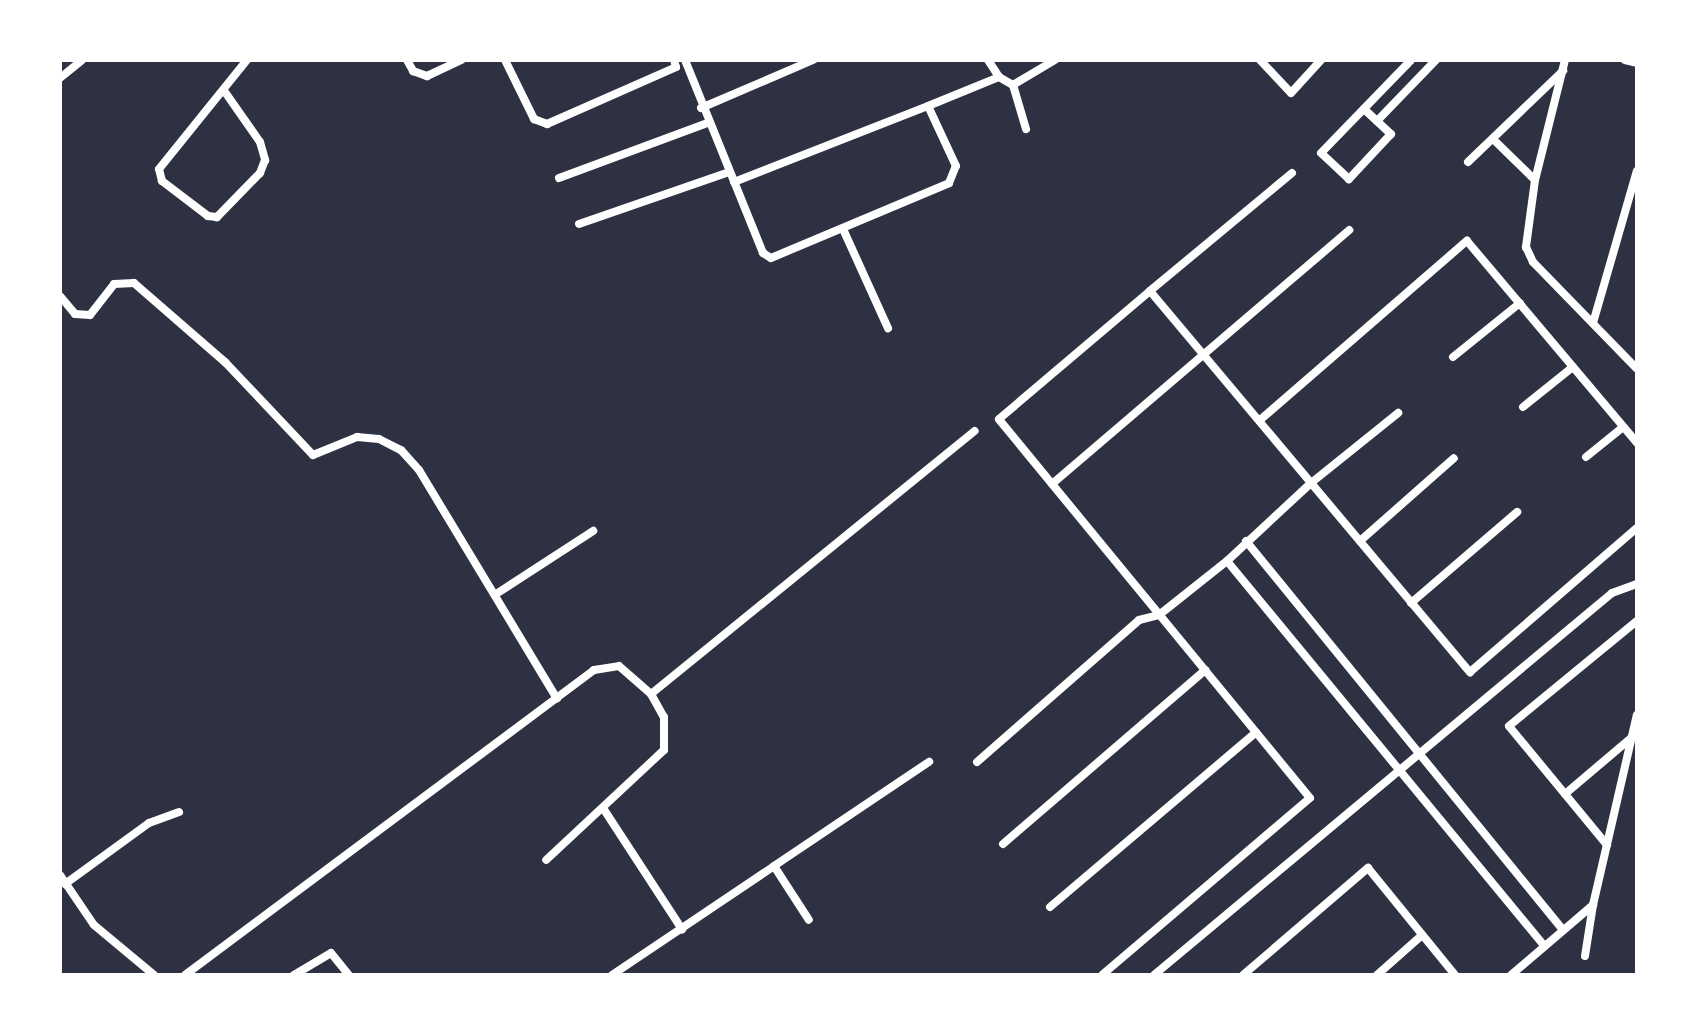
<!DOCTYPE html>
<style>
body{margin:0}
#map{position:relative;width:1697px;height:1035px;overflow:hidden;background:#2d3142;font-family:"IBM Plex Serif",serif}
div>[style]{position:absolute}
.minor>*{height:8px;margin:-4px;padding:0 4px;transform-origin:4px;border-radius:4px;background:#fff}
span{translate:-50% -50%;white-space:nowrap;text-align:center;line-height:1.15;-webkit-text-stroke:6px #fff;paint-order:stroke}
.frame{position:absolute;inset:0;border:62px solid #fff;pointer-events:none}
</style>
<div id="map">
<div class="minor">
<i style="left:407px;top:60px;width:13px;rotate:61deg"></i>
<i style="left:413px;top:71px;width:15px;rotate:20deg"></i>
<i style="left:427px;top:76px;width:38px;rotate:-25deg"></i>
<i style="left:505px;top:60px;width:66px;rotate:63.8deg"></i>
<i style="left:534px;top:119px;width:14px;rotate:21deg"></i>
<i style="left:547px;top:124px;width:141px;rotate:-23.8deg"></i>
<i style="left:676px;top:67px;width:7px;rotate:-106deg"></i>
<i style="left:685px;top:60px;width:208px;rotate:68deg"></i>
<i style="left:763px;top:253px;width:9px;rotate:32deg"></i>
<i style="left:771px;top:258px;width:193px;rotate:-22.8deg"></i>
<i style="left:949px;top:183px;width:18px;rotate:-68deg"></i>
<i style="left:956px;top:166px;width:66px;rotate:-115deg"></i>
<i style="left:928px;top:106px;width:77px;rotate:-22.2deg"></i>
<i style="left:988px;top:60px;width:20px;rotate:57deg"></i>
<i style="left:999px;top:77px;width:16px;rotate:30deg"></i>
<i style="left:1013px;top:85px;width:49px;rotate:-30.8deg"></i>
<i style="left:1260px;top:60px;width:45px;rotate:46.8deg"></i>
<i style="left:1291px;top:93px;width:45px;rotate:-47.7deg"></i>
<i style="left:1565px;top:60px;width:124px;rotate:104deg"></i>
<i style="left:1535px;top:180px;width:68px;rotate:97.7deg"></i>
<i style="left:1526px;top:247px;width:17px;rotate:65deg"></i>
<i style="left:1533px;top:262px;width:149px;rotate:45.8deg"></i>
<i style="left:1625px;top:60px;width:12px;rotate:14deg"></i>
<i style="left:60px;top:78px;width:28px;rotate:-39deg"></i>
<i style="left:1013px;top:85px;width:46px;rotate:73.5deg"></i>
<i style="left:225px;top:92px;width:61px;rotate:55deg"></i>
<i style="left:260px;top:142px;width:19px;rotate:74deg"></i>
<i style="left:265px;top:160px;width:14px;rotate:111deg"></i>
<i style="left:260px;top:173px;width:62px;rotate:134.3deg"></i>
<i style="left:217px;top:217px;width:9px;rotate:-174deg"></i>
<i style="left:208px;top:216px;width:58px;rotate:-142.7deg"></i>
<i style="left:162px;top:181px;width:12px;rotate:-104deg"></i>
<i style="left:159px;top:169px;width:140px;rotate:-51.1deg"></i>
<i style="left:701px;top:108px;width:122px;rotate:-23.2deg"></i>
<i style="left:1364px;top:109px;width:37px;rotate:43deg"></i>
<i style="left:1391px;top:134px;width:62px;rotate:133deg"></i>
<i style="left:1349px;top:179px;width:38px;rotate:-137deg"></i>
<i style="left:1321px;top:153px;width:129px;rotate:-45.9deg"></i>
<i style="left:1377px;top:121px;width:85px;rotate:-46deg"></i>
<i style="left:1494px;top:140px;width:57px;rotate:44.3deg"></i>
<i style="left:1468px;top:162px;width:132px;rotate:-43.8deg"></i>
<i style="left:1292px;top:173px;width:185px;rotate:140.3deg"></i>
<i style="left:1150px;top:291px;width:498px;rotate:50deg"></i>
<i style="left:1470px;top:672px;width:221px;rotate:-40.8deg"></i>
<i style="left:559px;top:178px;width:159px;rotate:-20.3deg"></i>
<i style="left:734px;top:182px;width:208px;rotate:-21.4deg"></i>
<i style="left:579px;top:224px;width:159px;rotate:-19.1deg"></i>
<i style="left:843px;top:229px;width:109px;rotate:65.6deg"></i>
<i style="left:60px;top:296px;width:23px;rotate:50deg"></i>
<i style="left:75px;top:314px;width:15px;rotate:4deg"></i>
<i style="left:90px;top:315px;width:39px;rotate:-52deg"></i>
<i style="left:114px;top:284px;width:20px;rotate:-3deg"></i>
<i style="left:134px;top:283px;width:121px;rotate:41deg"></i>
<i style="left:225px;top:362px;width:128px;rotate:46.6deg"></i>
<i style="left:313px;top:455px;width:48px;rotate:-22.2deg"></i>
<i style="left:357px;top:437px;width:22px;rotate:5deg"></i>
<i style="left:379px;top:439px;width:25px;rotate:27deg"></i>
<i style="left:401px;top:450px;width:27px;rotate:48deg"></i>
<i style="left:419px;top:470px;width:267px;rotate:58.9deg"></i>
<i style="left:1593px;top:323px;width:158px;rotate:-73.9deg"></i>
<i style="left:1453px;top:357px;width:86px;rotate:-38.9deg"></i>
<i style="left:1523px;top:407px;width:64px;rotate:-38.7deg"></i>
<i style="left:1260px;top:420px;width:274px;rotate:-40.9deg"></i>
<i style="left:1467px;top:241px;width:264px;rotate:49.9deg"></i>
<i style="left:1586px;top:457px;width:48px;rotate:-39deg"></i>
<i style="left:1052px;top:484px;width:391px;rotate:-40.5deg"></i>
<i style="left:1246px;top:541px;width:502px;rotate:50.82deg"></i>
<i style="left:1360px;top:541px;width:125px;rotate:-41.4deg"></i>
<i style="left:1227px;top:561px;width:499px;rotate:50.5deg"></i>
<i style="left:496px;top:594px;width:116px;rotate:-33deg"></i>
<i style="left:1411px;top:603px;width:140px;rotate:-40.6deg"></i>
<i style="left:651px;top:694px;width:417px;rotate:-39.1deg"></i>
<i style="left:977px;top:762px;width:215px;rotate:-41.2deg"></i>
<i style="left:1139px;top:620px;width:21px;rotate:-14deg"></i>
<i style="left:1159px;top:615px;width:87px;rotate:-38.5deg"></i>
<i style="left:1227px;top:561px;width:115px;rotate:-42.9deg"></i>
<i style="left:1311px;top:483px;width:112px;rotate:-38.8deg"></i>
<i style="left:1565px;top:794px;width:87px;rotate:-40.3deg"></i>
<i style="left:603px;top:808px;width:145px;rotate:56.9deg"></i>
<i style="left:1003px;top:844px;width:267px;rotate:-40.7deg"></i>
<i style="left:1607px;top:845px;width:154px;rotate:-129.5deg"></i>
<i style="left:1509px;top:726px;width:166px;rotate:-39.4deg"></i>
<i style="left:774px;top:866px;width:187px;rotate:-33.9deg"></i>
<i style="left:60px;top:875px;width:60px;rotate:55.8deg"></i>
<i style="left:94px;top:925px;width:78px;rotate:39.8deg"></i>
<i style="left:65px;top:884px;width:104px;rotate:-36deg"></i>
<i style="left:149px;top:823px;width:32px;rotate:-20deg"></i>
<i style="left:1050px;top:907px;width:270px;rotate:-40.3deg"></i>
<i style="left:1585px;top:956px;width:52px;rotate:-81.1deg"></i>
<i style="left:185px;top:975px;width:510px;rotate:-36.71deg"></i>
<i style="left:594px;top:670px;width:25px;rotate:-9deg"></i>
<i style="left:619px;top:666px;width:43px;rotate:41.2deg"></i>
<i style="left:651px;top:694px;width:26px;rotate:61deg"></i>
<i style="left:664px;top:717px;width:33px;rotate:90deg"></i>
<i style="left:664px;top:750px;width:161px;rotate:137deg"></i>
<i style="left:294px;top:975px;width:43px;rotate:-30.7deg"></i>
<i style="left:331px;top:953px;width:28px;rotate:51deg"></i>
<i style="left:612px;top:975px;width:195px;rotate:-33.9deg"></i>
<i style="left:774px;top:866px;width:64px;rotate:57.1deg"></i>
<i style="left:1102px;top:975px;width:273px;rotate:-40.4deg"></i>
<i style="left:1310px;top:798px;width:490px;rotate:-129.4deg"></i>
<i style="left:999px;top:419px;width:198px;rotate:-40.3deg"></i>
<i style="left:1154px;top:975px;width:596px;rotate:-39.83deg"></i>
<i style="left:1612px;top:593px;width:27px;rotate:-20deg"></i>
<i style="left:1243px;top:975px;width:165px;rotate:-40.6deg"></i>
<i style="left:1368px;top:868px;width:138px;rotate:50.9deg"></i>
<i style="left:1377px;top:975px;width:60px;rotate:-41.6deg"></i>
<i style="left:1511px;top:975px;width:108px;rotate:-40.5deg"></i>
<i style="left:1593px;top:905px;width:195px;rotate:-77deg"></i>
</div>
<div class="frame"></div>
</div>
